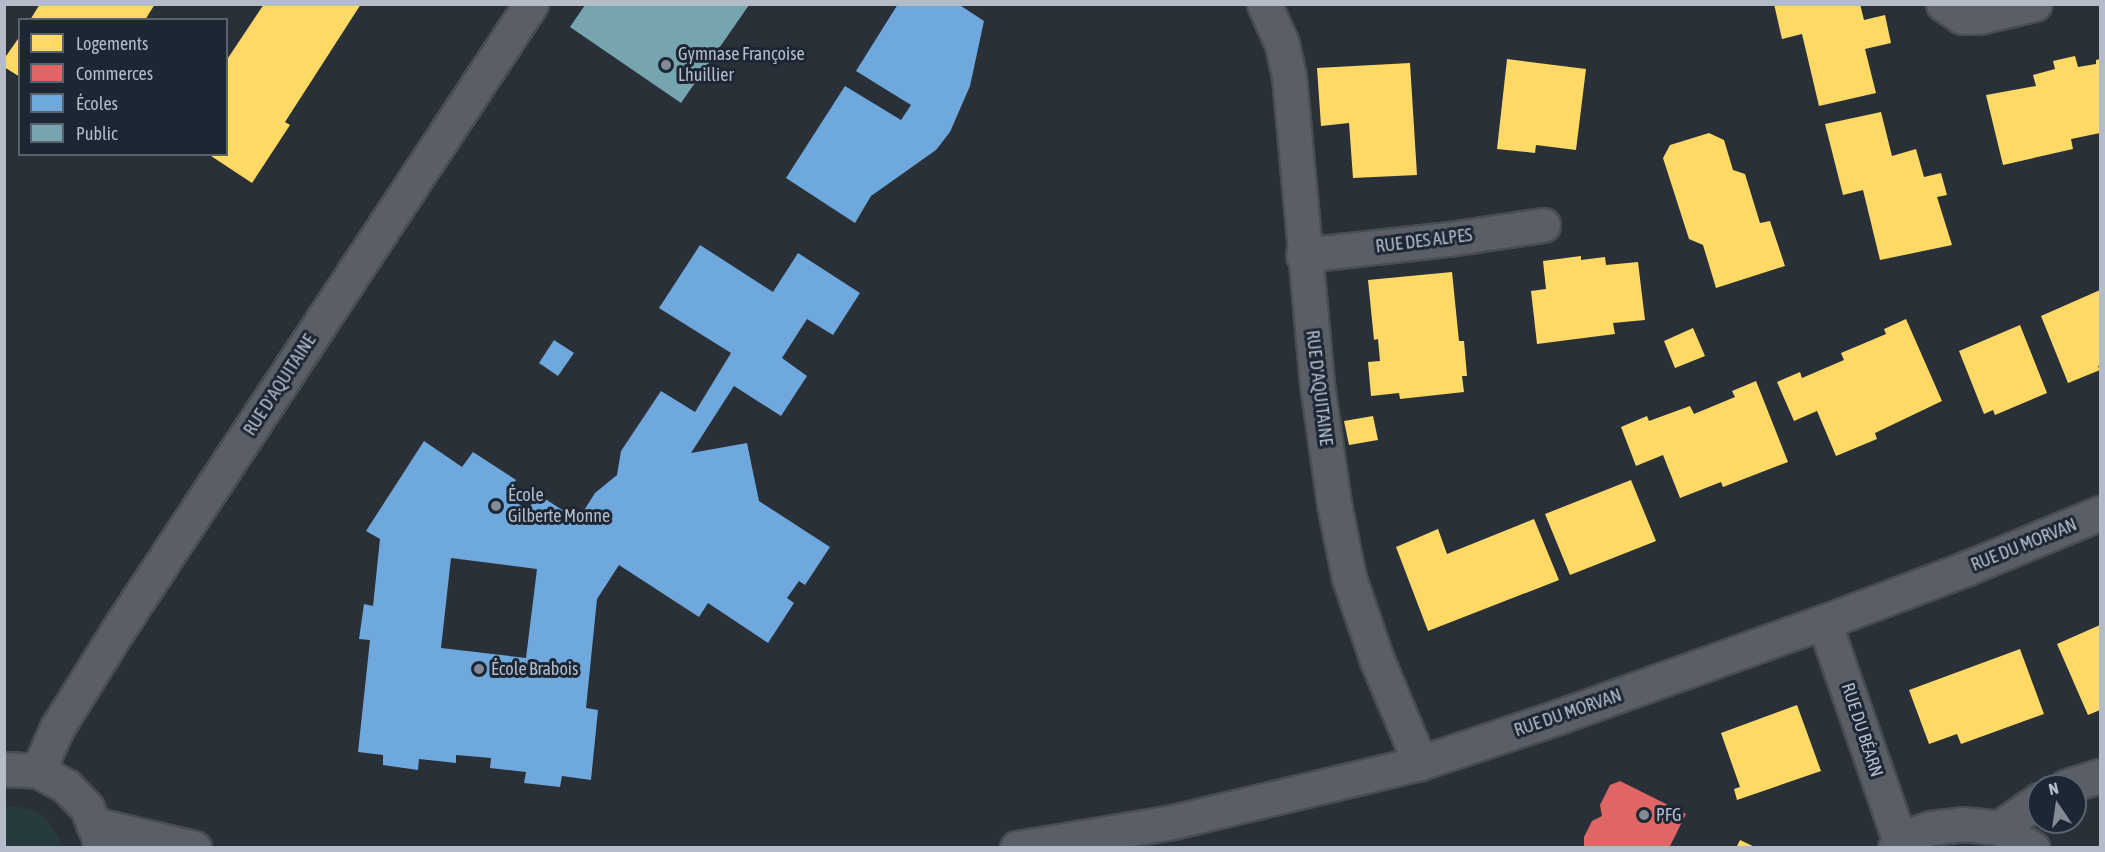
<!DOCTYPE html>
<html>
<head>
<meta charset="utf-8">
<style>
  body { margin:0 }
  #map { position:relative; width:2105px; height:852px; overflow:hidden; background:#2a3038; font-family:"Asap Condensed",sans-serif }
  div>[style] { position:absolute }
  .green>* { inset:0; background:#273a3e }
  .homes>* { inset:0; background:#ffd966 }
  .shops>* { inset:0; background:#e06666 }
  .schools>* { inset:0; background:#6fa8dc }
  .public>* { inset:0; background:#76a5af }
  .roads { filter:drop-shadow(2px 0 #484c53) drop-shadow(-2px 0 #484c53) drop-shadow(0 2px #484c53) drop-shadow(0 -2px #484c53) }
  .minor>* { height:33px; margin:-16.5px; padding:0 16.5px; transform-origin:16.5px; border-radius:16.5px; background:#5a5e66 }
  .dots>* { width:16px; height:16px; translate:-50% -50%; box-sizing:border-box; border:3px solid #1d2633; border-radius:50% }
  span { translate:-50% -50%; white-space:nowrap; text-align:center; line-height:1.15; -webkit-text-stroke:6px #1d2633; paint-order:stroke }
  .poi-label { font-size:18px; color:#b4bcc9 }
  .left { translate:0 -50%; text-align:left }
  .street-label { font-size:18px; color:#b4bcc9 }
  .frame { position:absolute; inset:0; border:6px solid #b4bcc9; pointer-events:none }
  .legend { position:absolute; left:18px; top:18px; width:210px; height:138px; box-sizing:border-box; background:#1d2633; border:2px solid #59626f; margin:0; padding:8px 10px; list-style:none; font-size:18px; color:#b4bcc9 }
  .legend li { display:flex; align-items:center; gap:12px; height:30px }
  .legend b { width:30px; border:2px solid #59626f }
  .north { position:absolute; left:2027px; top:774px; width:60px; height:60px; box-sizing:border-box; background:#1d2633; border:2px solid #59626f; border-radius:50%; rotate:347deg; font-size:16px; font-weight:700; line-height:24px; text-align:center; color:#b4bcc9 }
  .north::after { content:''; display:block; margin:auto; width:21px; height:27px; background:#848b96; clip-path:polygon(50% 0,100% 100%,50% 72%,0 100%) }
</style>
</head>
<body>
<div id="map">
  <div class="green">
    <div style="clip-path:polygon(5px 807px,21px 807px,36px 812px,49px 822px,58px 837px,61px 847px,5px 847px)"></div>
  </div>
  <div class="homes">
    <div style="clip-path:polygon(40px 4px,155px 4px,145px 20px,30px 20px)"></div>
    <div style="clip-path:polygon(264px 4px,361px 4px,285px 122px,290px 125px,252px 183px,208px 154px,226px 154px,226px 61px)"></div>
    <div style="clip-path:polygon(1774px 4px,1860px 4px,1864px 20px,1885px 15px,1891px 43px,1865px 49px,1876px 93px,1819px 106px,1802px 34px,1782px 39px)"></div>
    <div style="clip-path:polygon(20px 36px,20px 77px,4px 67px,4px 59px)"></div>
    <div style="clip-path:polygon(2075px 56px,2078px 67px,2096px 64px,2096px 60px,2100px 59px,2100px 133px,2071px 139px,2073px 149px,2003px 165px,1986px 95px,2036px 86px,2033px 75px,2055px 69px,2053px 61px)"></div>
    <div style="clip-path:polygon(1507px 59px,1586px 69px,1576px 150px,1536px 145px,1535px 153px,1497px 149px)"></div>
    <div style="clip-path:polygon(1410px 63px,1417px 175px,1353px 178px,1349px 123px,1321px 126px,1317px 68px)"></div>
    <div style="clip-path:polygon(1881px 112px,1892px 156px,1916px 149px,1924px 177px,1941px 173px,1947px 195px,1937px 197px,1952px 245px,1880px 260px,1863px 190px,1843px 195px,1825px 124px)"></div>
    <div style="clip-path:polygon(1709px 133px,1724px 140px,1733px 170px,1745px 174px,1760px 223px,1770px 221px,1785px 266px,1716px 288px,1703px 245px,1689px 239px,1663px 158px,1670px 145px)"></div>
    <div style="clip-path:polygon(1581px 256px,1581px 260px,1605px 257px,1606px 265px,1638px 262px,1645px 320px,1613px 323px,1615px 334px,1537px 344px,1531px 291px,1546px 289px,1543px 261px)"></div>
    <div style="clip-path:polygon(1452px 272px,1459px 341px,1464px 341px,1467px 376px,1462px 376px,1464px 392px,1400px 399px,1399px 393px,1371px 396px,1368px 362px,1380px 361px,1378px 339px,1374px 340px,1368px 280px)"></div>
    <div style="clip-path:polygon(2100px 290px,2100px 365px,2098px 366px,2100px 370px,2068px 383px,2041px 316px)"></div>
    <div style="clip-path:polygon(1906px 319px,1942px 401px,1875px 433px,1877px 439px,1836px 456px,1817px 411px,1794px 421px,1777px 382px,1800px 372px,1802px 378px,1844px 360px,1841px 353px,1886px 334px,1884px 329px)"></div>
    <div style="clip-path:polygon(2020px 325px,2047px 393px,1995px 415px,1993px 410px,1984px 414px,1959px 351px)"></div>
    <div style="clip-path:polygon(1693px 328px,1705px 356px,1675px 368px,1664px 341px)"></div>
    <div style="clip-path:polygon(1756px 381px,1788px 462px,1723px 487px,1721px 482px,1680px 498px,1663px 455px,1636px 466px,1621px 427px,1647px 416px,1649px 421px,1690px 406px,1694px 414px,1735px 397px,1732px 391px)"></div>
    <div style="clip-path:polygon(1373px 416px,1378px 440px,1349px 445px,1344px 421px)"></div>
    <div style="clip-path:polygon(1631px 480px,1656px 541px,1570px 575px,1545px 514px)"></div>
    <div style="clip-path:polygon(1534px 519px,1559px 580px,1428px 631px,1396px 547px,1438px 529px,1447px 554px)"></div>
    <div style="clip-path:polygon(2100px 625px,2100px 710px,2088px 715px,2057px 644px)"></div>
    <div style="clip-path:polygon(2020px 649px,2044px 714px,1961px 744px,1957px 734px,1929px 744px,1909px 690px)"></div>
    <div style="clip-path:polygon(1797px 705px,1821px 771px,1737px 800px,1734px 789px,1740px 787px,1721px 733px)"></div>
    <div style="clip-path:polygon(1740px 840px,1757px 848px,1736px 848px)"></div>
  </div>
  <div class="shops">
    <div style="clip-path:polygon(1620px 781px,1686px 814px,1669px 848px,1584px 848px,1584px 837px,1592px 821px,1602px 816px,1600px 805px,1610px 785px)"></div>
  </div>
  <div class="schools">
    <div style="clip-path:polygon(898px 4px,958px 4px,984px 21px,970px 86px,950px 132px,936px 150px,871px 196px,855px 223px,786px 178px,845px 86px,901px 120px,911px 105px,856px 71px)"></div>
    <div style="clip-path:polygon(evenodd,700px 245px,773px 292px,798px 253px,860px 293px,833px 335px,807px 319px,782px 358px,807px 376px,781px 416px,734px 386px,691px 453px,747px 443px,759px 501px,830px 547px,805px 585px,799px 581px,787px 598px,794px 603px,768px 643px,708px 603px,699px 617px,619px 565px,597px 599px,586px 708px,598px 710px,591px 780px,562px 776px,560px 787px,524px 783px,526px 772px,490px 768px,491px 758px,456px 755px,456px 763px,419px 759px,418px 770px,383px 765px,383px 755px,358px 752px,370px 640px,359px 639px,364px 604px,373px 606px,380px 539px,366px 531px,424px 441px,462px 467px,473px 452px,516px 480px,506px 495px,527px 510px,539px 495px,578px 520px,595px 493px,617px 475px,621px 451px,661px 391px,695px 412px,731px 353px,659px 308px,700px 245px,451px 558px,537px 569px,526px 658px,441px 648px,451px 558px)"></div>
    <div style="clip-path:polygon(554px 340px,574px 353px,558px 376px,539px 363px)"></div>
  </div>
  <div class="public">
    <div style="clip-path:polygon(585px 5px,749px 5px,681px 103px,570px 27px)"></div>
  </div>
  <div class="roads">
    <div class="minor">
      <div style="left:1264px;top:4px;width:44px;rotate:65.8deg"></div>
      <div style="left:1282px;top:44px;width:33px;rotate:78deg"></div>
      <div style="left:1289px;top:76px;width:309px;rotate:84.8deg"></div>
      <div style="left:1317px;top:384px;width:121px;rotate:81.9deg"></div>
      <div style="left:1334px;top:504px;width:76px;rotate:78.5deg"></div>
      <div style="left:1349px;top:578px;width:87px;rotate:71.1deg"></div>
      <div style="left:1377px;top:660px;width:112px;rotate:67.3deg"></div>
      <div style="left:1943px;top:4px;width:23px;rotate:34deg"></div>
      <div style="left:1962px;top:17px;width:17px"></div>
      <div style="left:1979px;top:17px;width:57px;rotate:-13.3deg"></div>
      <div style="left:1303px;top:255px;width:147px;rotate:-6.3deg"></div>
      <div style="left:1449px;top:239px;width:95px;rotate:-8.5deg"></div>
      <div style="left:1824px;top:622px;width:230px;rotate:70.9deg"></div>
      <div style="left:1899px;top:839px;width:10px;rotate:114deg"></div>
      <div style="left:4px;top:769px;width:34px;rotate:3deg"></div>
      <div style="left:38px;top:771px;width:32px;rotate:28deg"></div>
      <div style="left:66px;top:786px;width:30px;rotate:46deg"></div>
      <div style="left:87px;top:808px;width:31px;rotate:68deg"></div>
      <div style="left:99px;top:837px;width:11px;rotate:90deg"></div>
      <div style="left:38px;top:771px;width:47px;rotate:-66.2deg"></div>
      <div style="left:57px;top:728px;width:115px;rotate:-58.1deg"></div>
      <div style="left:118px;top:630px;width:750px;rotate:-56.59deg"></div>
      <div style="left:2067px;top:786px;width:34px;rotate:-17deg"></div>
      <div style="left:93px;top:824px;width:104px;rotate:13.4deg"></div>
      <div style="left:1999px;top:828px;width:49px;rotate:-35deg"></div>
      <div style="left:1899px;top:839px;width:34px;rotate:-19deg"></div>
      <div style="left:1931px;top:828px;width:32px;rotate:-7deg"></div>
      <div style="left:1963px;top:824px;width:36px;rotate:6deg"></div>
      <div style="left:1999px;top:828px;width:39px;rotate:31deg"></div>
      <div style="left:1017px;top:848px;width:158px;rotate:-9.5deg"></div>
      <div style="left:1173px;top:822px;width:254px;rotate:-13.4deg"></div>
      <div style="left:1420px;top:763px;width:145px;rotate:-18.4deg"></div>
      <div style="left:1558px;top:717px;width:282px;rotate:-19.7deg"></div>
      <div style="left:1824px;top:622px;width:151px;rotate:-20.6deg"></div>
      <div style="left:1965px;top:569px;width:146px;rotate:-22.5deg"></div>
    </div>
  </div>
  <div class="dots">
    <div style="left:666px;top:65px;background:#848b96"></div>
    <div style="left:496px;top:506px;background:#848b96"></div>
    <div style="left:479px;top:669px;background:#848b96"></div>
    <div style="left:1644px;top:815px;background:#848b96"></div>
  </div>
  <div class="poi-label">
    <span class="left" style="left:678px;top:65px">Gymnase Françoise<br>Lhuillier</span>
    <span class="left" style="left:508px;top:506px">École<br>Gilberte Monne</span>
    <span class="left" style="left:491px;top:669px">École Brabois</span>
    <span class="left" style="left:1656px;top:815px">PFG</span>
  </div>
  <div class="street-label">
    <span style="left:1424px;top:241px;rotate:-7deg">RUE DES ALPES</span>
    <span style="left:280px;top:385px;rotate:-57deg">RUE D'AQUITAINE</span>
    <span style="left:1319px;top:388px;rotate:83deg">RUE D'AQUITAINE</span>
    <span style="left:2024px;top:545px;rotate:-22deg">RUE DU MORVAN</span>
    <span style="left:1568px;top:713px;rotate:-19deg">RUE DU MORVAN</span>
    <span style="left:1862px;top:730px;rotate:72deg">RUE DU BÉARN</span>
  </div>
  <div class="frame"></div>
  <ul class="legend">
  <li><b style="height:16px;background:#ffd966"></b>Logements</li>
  <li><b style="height:16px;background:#e06666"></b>Commerces</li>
  <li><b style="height:16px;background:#6fa8dc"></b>Écoles</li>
  <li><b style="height:16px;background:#76a5af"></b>Public</li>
  </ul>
  <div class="north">N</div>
</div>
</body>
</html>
